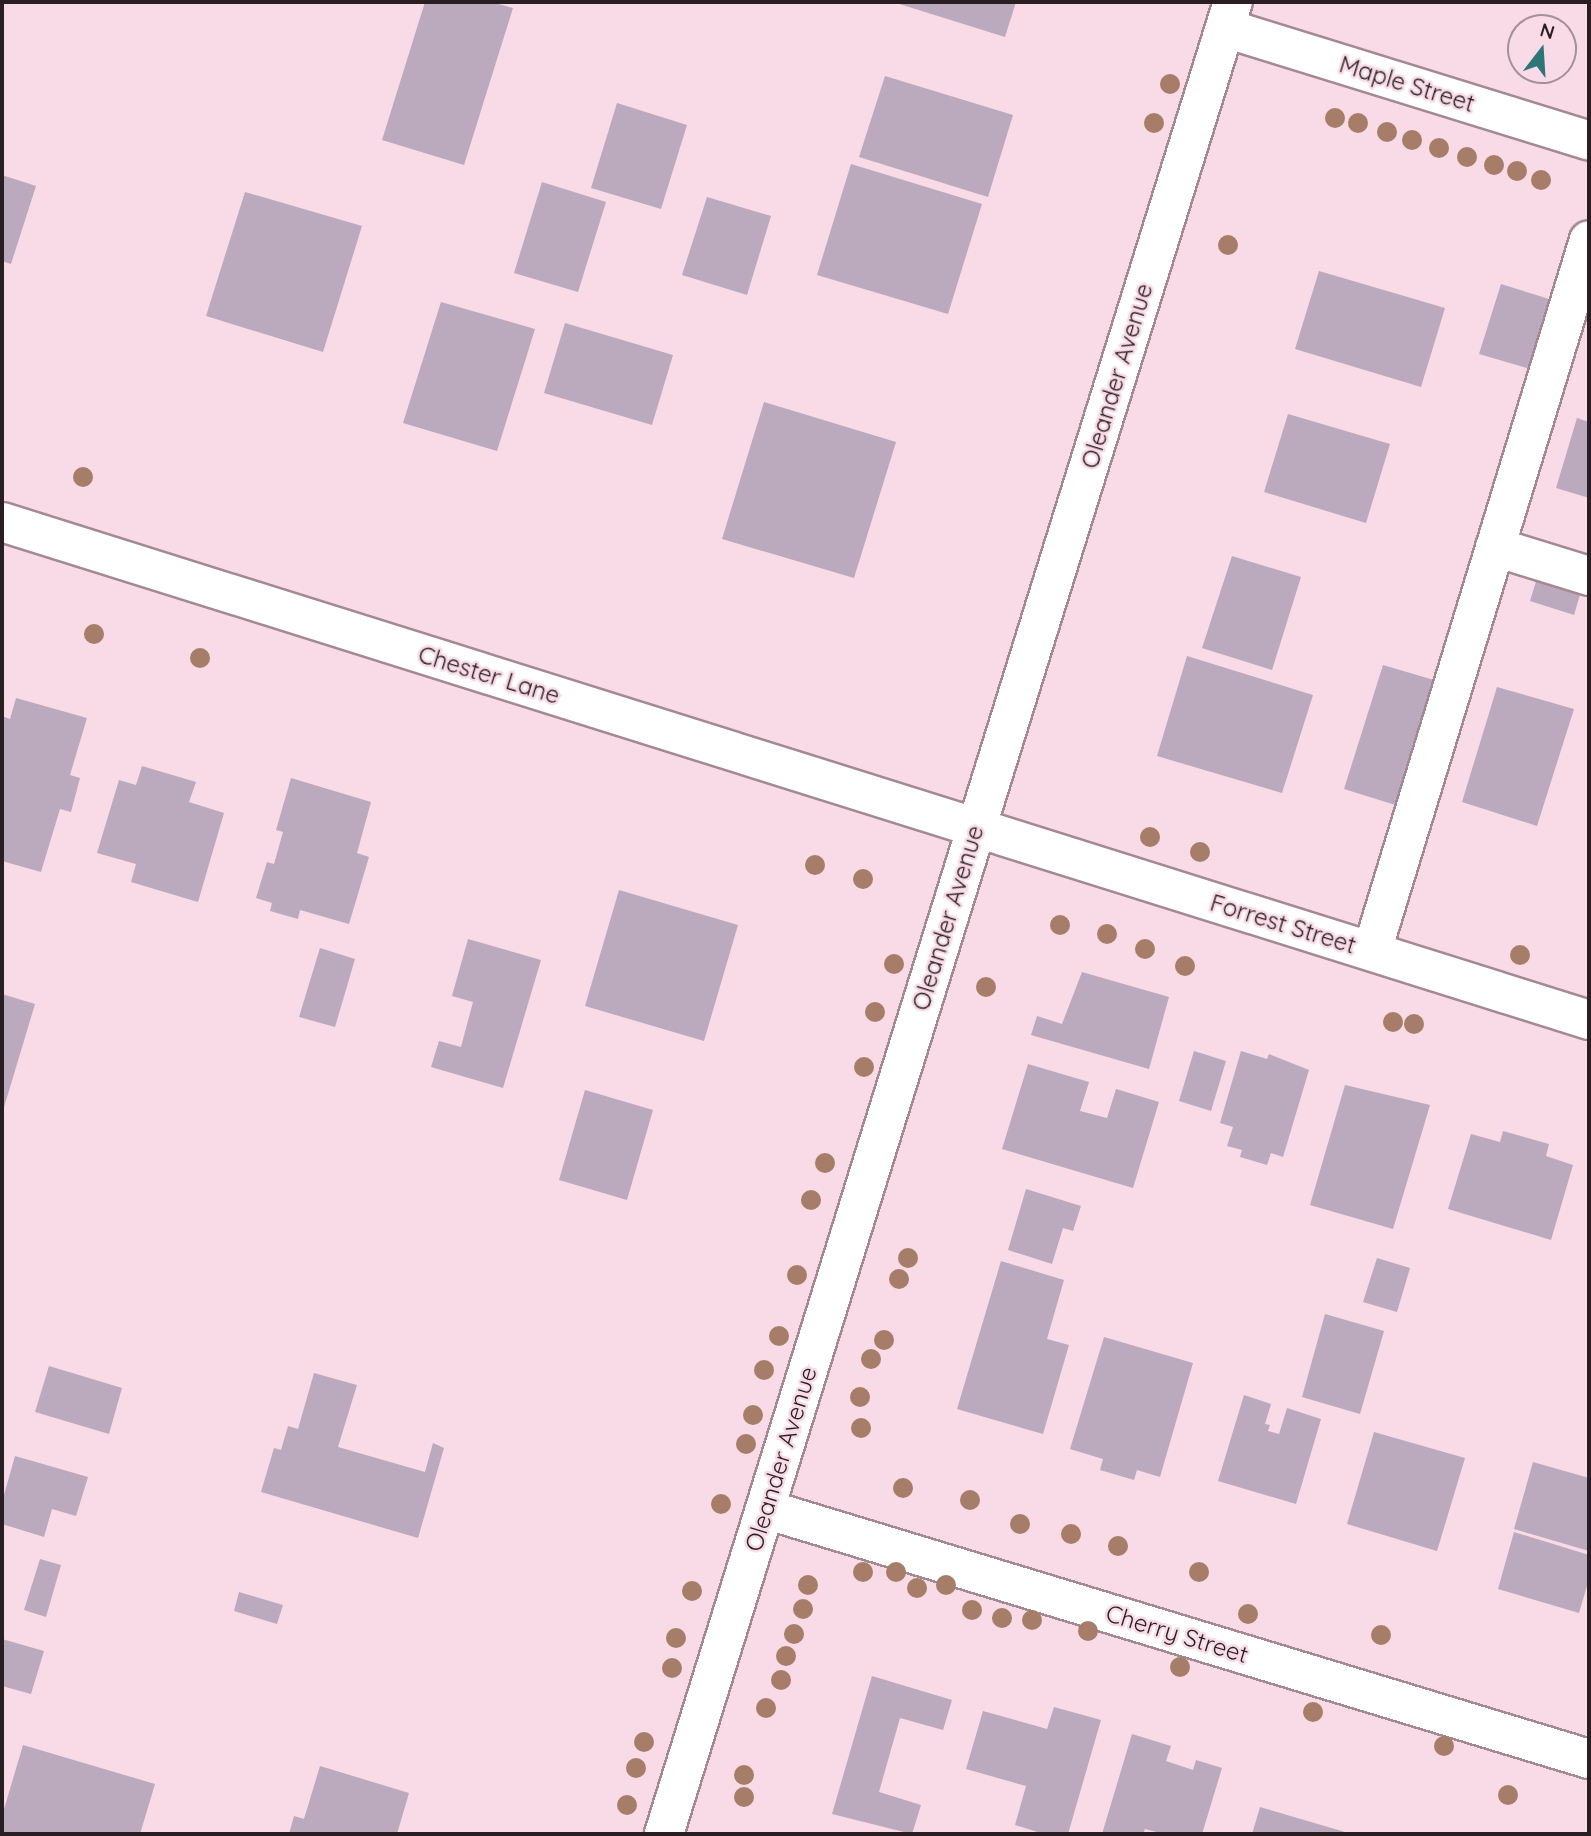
<!DOCTYPE html>
<html>
<head>
<meta charset="utf-8">
<style>
  body { margin:0 }
  #map { position:relative; width:1591px; height:1836px; overflow:hidden; background:#f8dbe6; font-family:Quicksand,sans-serif }
  div>[style] { position:absolute }
  .building>* { inset:0; background:#bba9bd }
  .roads { filter:drop-shadow(2px 0 #a48993) drop-shadow(-2px 0 #a48993) drop-shadow(0 2px #a48993) drop-shadow(0 -2px #a48993) }
  .minor>* { height:38px; margin:-19px; padding:0 19px; transform-origin:19px; border-radius:19px; background:#fff }
  .trees>* { width:20px; height:20px; margin:-10px; border-radius:50%; background:#a67d68 }
  span { translate:-50% -50%; white-space:nowrap; text-align:center; line-height:1.15; -webkit-text-stroke:5px #f8dbe6; paint-order:stroke }
  .street-label { font-size:24px; color:#291f23 }
  .frame { position:absolute; inset:0; border:4px solid #291f23; pointer-events:none }
  .north { position:absolute; left:1507px; top:14px; width:70px; height:70px; box-sizing:border-box; background:#f8dbe6; border:2px solid #a59098; border-radius:50%; rotate:17deg; font-size:19px; font-weight:700; line-height:28px; text-align:center; color:#291f23 }
  .north::after { content:''; display:block; margin:auto; width:24px; height:32px; background:#2c7678; clip-path:polygon(50% 0,100% 100%,50% 72%,0 100%) }
</style>
</head>
<body>
<div id="map">
  <div class="building">
    <div style="clip-path:polygon(425px 2px,491px 2px,513px 8px,464px 165px,382px 140px)"></div>
    <div style="clip-path:polygon(893px 2px,1016px 2px,1005px 37px)"></div>
    <div style="clip-path:polygon(885px 76px,1013px 115px,988px 197px,859px 157px)"></div>
    <div style="clip-path:polygon(617px 103px,687px 125px,661px 209px,591px 188px)"></div>
    <div style="clip-path:polygon(851px 164px,982px 204px,948px 314px,817px 275px)"></div>
    <div style="clip-path:polygon(2px 175px,36px 186px,11px 264px,2px 261px)"></div>
    <div style="clip-path:polygon(542px 182px,606px 202px,578px 292px,514px 273px)"></div>
    <div style="clip-path:polygon(245px 192px,362px 226px,323px 352px,206px 316px)"></div>
    <div style="clip-path:polygon(707px 197px,771px 216px,747px 295px,682px 275px)"></div>
    <div style="clip-path:polygon(1319px 271px,1445px 308px,1421px 387px,1295px 349px)"></div>
    <div style="clip-path:polygon(1501px 284px,1562px 303px,1540px 372px,1479px 354px)"></div>
    <div style="clip-path:polygon(441px 302px,535px 329px,497px 451px,403px 423px)"></div>
    <div style="clip-path:polygon(565px 323px,673px 355px,652px 425px,544px 393px)"></div>
    <div style="clip-path:polygon(764px 402px,896px 442px,854px 578px,722px 539px)"></div>
    <div style="clip-path:polygon(1288px 414px,1390px 444px,1366px 523px,1264px 492px)"></div>
    <div style="clip-path:polygon(1577px 418px,1589px 422px,1589px 498px,1556px 488px)"></div>
    <div style="clip-path:polygon(1546px 549px,1589px 564px,1574px 615px,1530px 601px)"></div>
    <div style="clip-path:polygon(1232px 556px,1301px 577px,1272px 670px,1202px 648px)"></div>
    <div style="clip-path:polygon(1187px 656px,1313px 695px,1282px 793px,1157px 756px)"></div>
    <div style="clip-path:polygon(1383px 665px,1444px 683px,1405px 808px,1344px 789px)"></div>
    <div style="clip-path:polygon(1497px 687px,1574px 709px,1537px 826px,1462px 802px)"></div>
    <div style="clip-path:polygon(16px 698px,87px 718px,70px 775px,80px 778px,71px 812px,60px 809px,41px 872px,2px 861px,2px 716px,10px 719px)"></div>
    <div style="clip-path:polygon(142px 766px,196px 782px,189px 802px,224px 813px,198px 902px,131px 882px,136px 864px,97px 853px,119px 780px,136px 785px)"></div>
    <div style="clip-path:polygon(291px 778px,371px 802px,357px 853px,369px 857px,349px 924px,300px 910px,298px 919px,270px 911px,272px 903px,256px 898px,267px 862px,274px 864px,283px 832px,276px 830px)"></div>
    <div style="clip-path:polygon(619px 890px,738px 925px,704px 1041px,585px 1006px)"></div>
    <div style="clip-path:polygon(468px 939px,541px 960px,503px 1088px,431px 1067px,439px 1041px,461px 1047px,473px 1002px,452px 996px)"></div>
    <div style="clip-path:polygon(320px 948px,355px 959px,335px 1027px,299px 1017px)"></div>
    <div style="clip-path:polygon(1082px 972px,1169px 997px,1149px 1069px,1031px 1035px,1037px 1016px,1062px 1024px)"></div>
    <div style="clip-path:polygon(2px 994px,35px 1004px,2px 1114px)"></div>
    <div style="clip-path:polygon(1194px 1051px,1226px 1061px,1211px 1111px,1179px 1101px)"></div>
    <div style="clip-path:polygon(1241px 1051px,1267px 1059px,1269px 1054px,1309px 1070px,1283px 1157px,1271px 1153px,1267px 1165px,1240px 1157px,1242px 1150px,1227px 1146px,1233px 1127px,1220px 1123px)"></div>
    <div style="clip-path:polygon(1028px 1064px,1089px 1082px,1080px 1111px,1107px 1118px,1116px 1089px,1159px 1102px,1133px 1188px,1002px 1149px)"></div>
    <div style="clip-path:polygon(1345px 1085px,1430px 1105px,1393px 1229px,1310px 1205px)"></div>
    <div style="clip-path:polygon(585px 1090px,653px 1110px,627px 1200px,559px 1180px)"></div>
    <div style="clip-path:polygon(1503px 1131px,1549px 1144px,1546px 1156px,1573px 1165px,1551px 1240px,1448px 1209px,1471px 1134px,1500px 1142px)"></div>
    <div style="clip-path:polygon(1026px 1189px,1081px 1206px,1073px 1231px,1063px 1228px,1052px 1264px,1008px 1250px)"></div>
    <div style="clip-path:polygon(1377px 1258px,1410px 1268px,1397px 1312px,1363px 1302px)"></div>
    <div style="clip-path:polygon(1001px 1261px,1064px 1280px,1047px 1339px,1069px 1345px,1043px 1434px,957px 1409px)"></div>
    <div style="clip-path:polygon(1325px 1314px,1384px 1331px,1360px 1414px,1302px 1397px)"></div>
    <div style="clip-path:polygon(1104px 1337px,1193px 1363px,1160px 1477px,1137px 1470px,1134px 1480px,1100px 1470px,1103px 1459px,1070px 1449px)"></div>
    <div style="clip-path:polygon(49px 1366px,122px 1388px,109px 1434px,35px 1412px)"></div>
    <div style="clip-path:polygon(314px 1373px,357px 1385px,338px 1447px,425px 1472px,433px 1443px,444px 1448px,418px 1538px,261px 1492px,274px 1448px,281px 1450px,288px 1426px,298px 1429px)"></div>
    <div style="clip-path:polygon(1244px 1395px,1271px 1404px,1265px 1424px,1270px 1425px,1268px 1431px,1279px 1434px,1287px 1408px,1321px 1419px,1296px 1504px,1218px 1481px)"></div>
    <div style="clip-path:polygon(1374px 1432px,1465px 1458px,1437px 1551px,1347px 1524px)"></div>
    <div style="clip-path:polygon(15px 1456px,88px 1477px,76px 1516px,52px 1509px,44px 1537px,2px 1524px,2px 1502px)"></div>
    <div style="clip-path:polygon(1533px 1462px,1589px 1478px,1589px 1551px,1514px 1529px)"></div>
    <div style="clip-path:polygon(1514px 1532px,1589px 1555px,1589px 1579px,1579px 1613px,1498px 1589px)"></div>
    <div style="clip-path:polygon(40px 1559px,61px 1565px,46px 1617px,24px 1610px)"></div>
    <div style="clip-path:polygon(239px 1592px,283px 1605px,277px 1624px,234px 1611px)"></div>
    <div style="clip-path:polygon(2px 1639px,44px 1651px,31px 1694px,2px 1686px)"></div>
    <div style="clip-path:polygon(872px 1676px,952px 1700px,943px 1730px,900px 1718px,879px 1792px,921px 1805px,912px 1834px,832px 1814px)"></div>
    <div style="clip-path:polygon(1054px 1707px,1101px 1720px,1068px 1834px,1044px 1834px,1015px 1825px,1026px 1786px,966px 1769px,983px 1711px,1047px 1729px)"></div>
    <div style="clip-path:polygon(1132px 1734px,1171px 1746px,1166px 1761px,1193px 1770px,1196px 1760px,1222px 1768px,1202px 1834px,1164px 1834px,1145px 1829px,1143px 1834px,1102px 1834px)"></div>
    <div style="clip-path:polygon(23px 1745px,155px 1784px,140px 1834px,2px 1834px,2px 1816px)"></div>
    <div style="clip-path:polygon(320px 1766px,409px 1793px,397px 1834px,289px 1834px,294px 1816px,304px 1819px)"></div>
    <div style="clip-path:polygon(1260px 1807px,1345px 1832px,1345px 1834px,1252px 1834px)"></div>
  </div>
  <div class="roads">
    <div class="minor">
      <div style="left:1225px;top:28px;width:381px;rotate:17.2deg"></div>
      <div style="left:2px;top:522px;width:1663px;rotate:17.42deg"></div>
      <div style="left:1495px;top:547px;width:98px;rotate:17.1deg"></div>
      <div style="left:1372px;top:951px;width:743px;rotate:-73.03deg"></div>
      <div style="left:765px;top:1509px;width:861px;rotate:16.88deg"></div>
      <div style="left:664px;top:1834px;width:1918px;rotate:-72.75deg"></div>
    </div>
  </div>
  <div class="trees">
    <div style="left:1170px;top:84px"></div>
    <div style="left:1335px;top:118px"></div>
    <div style="left:1154px;top:123px"></div>
    <div style="left:1358px;top:123px"></div>
    <div style="left:1387px;top:132px"></div>
    <div style="left:1412px;top:140px"></div>
    <div style="left:1439px;top:148px"></div>
    <div style="left:1467px;top:157px"></div>
    <div style="left:1494px;top:165px"></div>
    <div style="left:1517px;top:171px"></div>
    <div style="left:1541px;top:180px"></div>
    <div style="left:1228px;top:245px"></div>
    <div style="left:83px;top:477px"></div>
    <div style="left:94px;top:634px"></div>
    <div style="left:200px;top:658px"></div>
    <div style="left:1150px;top:837px"></div>
    <div style="left:1200px;top:852px"></div>
    <div style="left:815px;top:865px"></div>
    <div style="left:863px;top:879px"></div>
    <div style="left:1060px;top:925px"></div>
    <div style="left:1107px;top:934px"></div>
    <div style="left:1145px;top:949px"></div>
    <div style="left:1520px;top:955px"></div>
    <div style="left:894px;top:964px"></div>
    <div style="left:1185px;top:966px"></div>
    <div style="left:986px;top:987px"></div>
    <div style="left:875px;top:1012px"></div>
    <div style="left:1393px;top:1022px"></div>
    <div style="left:1414px;top:1024px"></div>
    <div style="left:864px;top:1067px"></div>
    <div style="left:825px;top:1163px"></div>
    <div style="left:811px;top:1200px"></div>
    <div style="left:908px;top:1258px"></div>
    <div style="left:797px;top:1275px"></div>
    <div style="left:899px;top:1279px"></div>
    <div style="left:779px;top:1336px"></div>
    <div style="left:884px;top:1340px"></div>
    <div style="left:871px;top:1359px"></div>
    <div style="left:764px;top:1370px"></div>
    <div style="left:860px;top:1397px"></div>
    <div style="left:753px;top:1415px"></div>
    <div style="left:861px;top:1428px"></div>
    <div style="left:746px;top:1444px"></div>
    <div style="left:903px;top:1488px"></div>
    <div style="left:970px;top:1500px"></div>
    <div style="left:721px;top:1504px"></div>
    <div style="left:1020px;top:1524px"></div>
    <div style="left:1071px;top:1534px"></div>
    <div style="left:1118px;top:1546px"></div>
    <div style="left:863px;top:1572px"></div>
    <div style="left:896px;top:1572px"></div>
    <div style="left:1199px;top:1572px"></div>
    <div style="left:808px;top:1585px"></div>
    <div style="left:946px;top:1585px"></div>
    <div style="left:917px;top:1588px"></div>
    <div style="left:692px;top:1591px"></div>
    <div style="left:803px;top:1609px"></div>
    <div style="left:972px;top:1610px"></div>
    <div style="left:1248px;top:1614px"></div>
    <div style="left:1002px;top:1618px"></div>
    <div style="left:1032px;top:1620px"></div>
    <div style="left:1088px;top:1631px"></div>
    <div style="left:794px;top:1634px"></div>
    <div style="left:1381px;top:1635px"></div>
    <div style="left:676px;top:1638px"></div>
    <div style="left:786px;top:1656px"></div>
    <div style="left:1180px;top:1667px"></div>
    <div style="left:672px;top:1668px"></div>
    <div style="left:781px;top:1680px"></div>
    <div style="left:766px;top:1708px"></div>
    <div style="left:1313px;top:1712px"></div>
    <div style="left:644px;top:1742px"></div>
    <div style="left:1444px;top:1746px"></div>
    <div style="left:636px;top:1768px"></div>
    <div style="left:744px;top:1775px"></div>
    <div style="left:1508px;top:1795px"></div>
    <div style="left:744px;top:1797px"></div>
    <div style="left:627px;top:1805px"></div>
  </div>
  <div class="street-label">
    <span style="left:1407px;top:84px;rotate:17deg">Maple Street</span>
    <span style="left:1117px;top:376px;rotate:-73deg">Oleander Avenue</span>
    <span style="left:489px;top:675px;rotate:17deg">Chester Lane</span>
    <span style="left:948px;top:918px;rotate:-73deg">Oleander Avenue</span>
    <span style="left:1283px;top:924px;rotate:17deg">Forrest Street</span>
    <span style="left:781px;top:1459px;rotate:-73deg">Oleander Avenue</span>
    <span style="left:1177px;top:1634px;rotate:17deg">Cherry Street</span>
  </div>
  <div class="frame"></div>
  <div class="north">N</div>
</div>
</body>
</html>
